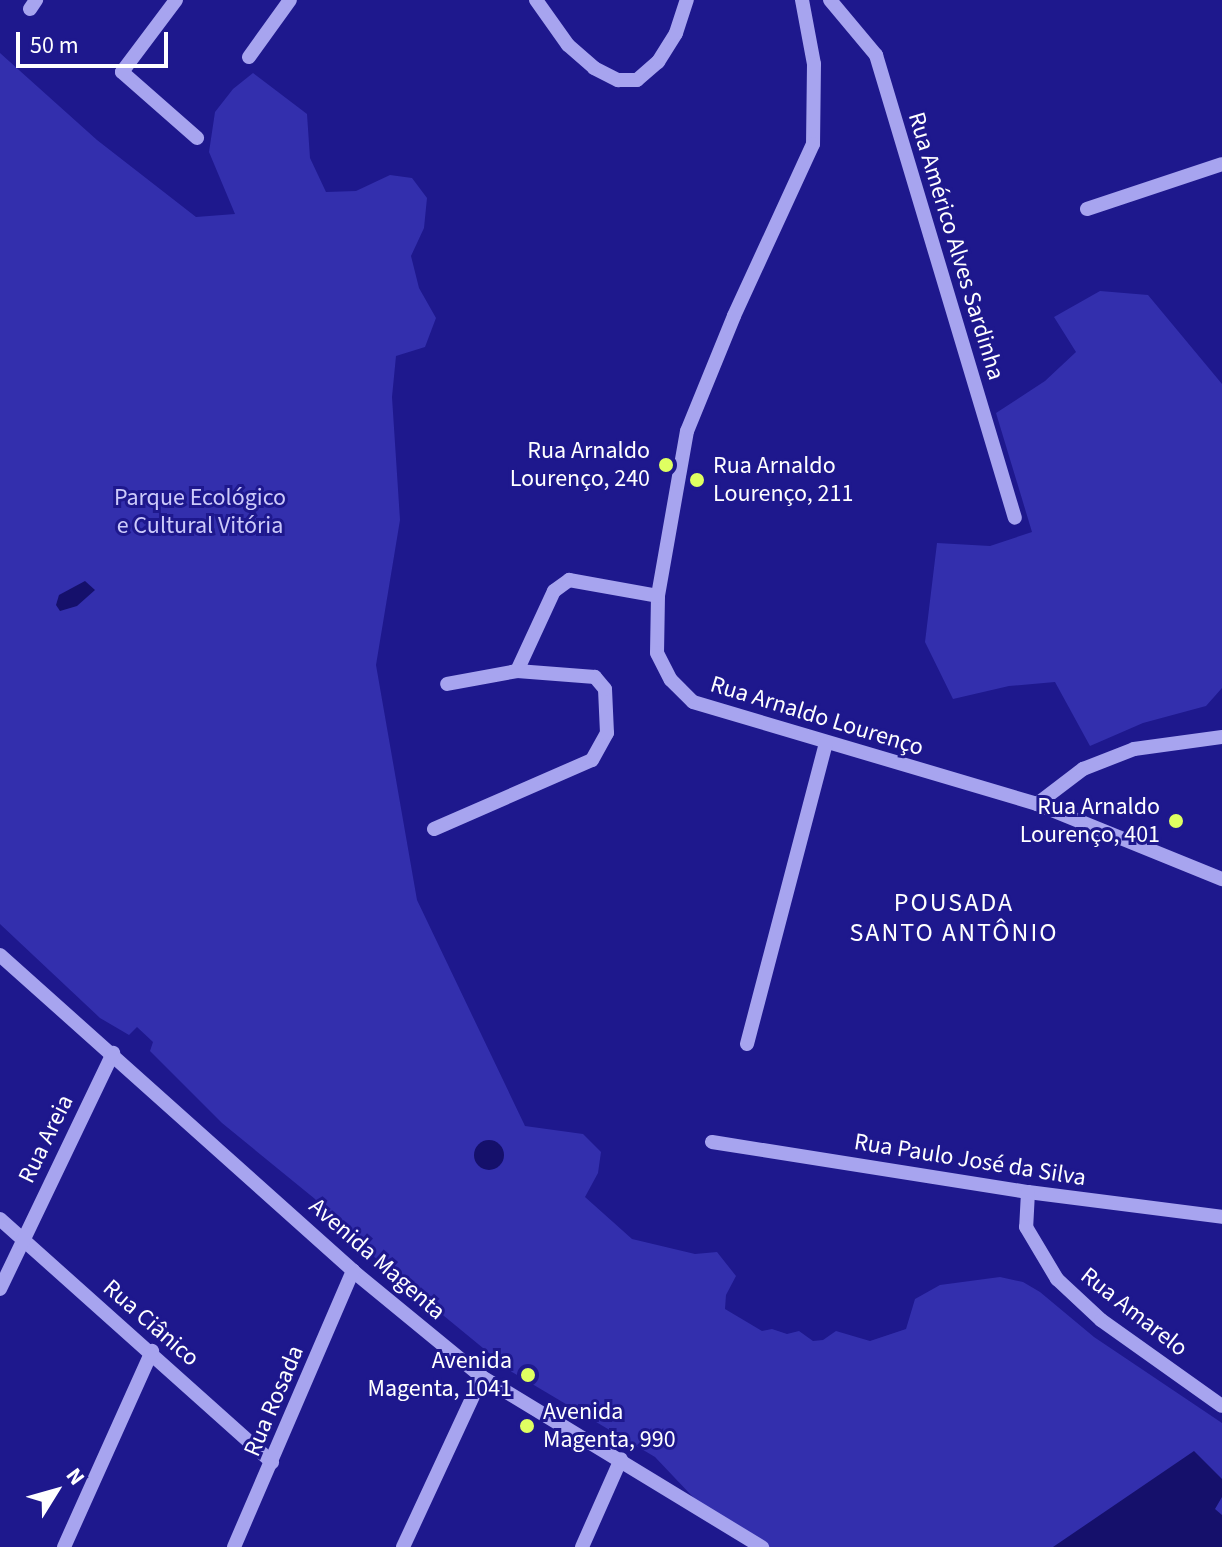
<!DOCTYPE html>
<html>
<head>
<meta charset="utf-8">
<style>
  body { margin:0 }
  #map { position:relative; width:1222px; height:1547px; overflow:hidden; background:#1e188d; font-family:"Source Sans 3",sans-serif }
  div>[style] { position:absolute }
  .green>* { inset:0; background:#332fad }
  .water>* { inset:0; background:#15106b }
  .round { border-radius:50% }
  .minor>* { height:14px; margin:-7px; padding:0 7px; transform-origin:7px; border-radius:7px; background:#a7a4ef }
  .dots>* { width:22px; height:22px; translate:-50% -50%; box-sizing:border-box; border:4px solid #1e188d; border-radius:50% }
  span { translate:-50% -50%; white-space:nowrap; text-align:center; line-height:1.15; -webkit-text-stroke:6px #1e188d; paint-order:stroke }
  .street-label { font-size:24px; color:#fff }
  .poi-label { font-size:24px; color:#fff }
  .right { translate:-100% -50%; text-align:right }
  .left { translate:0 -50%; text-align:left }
  .park-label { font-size:24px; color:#cccafa }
  .neighbourhood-label { font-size:26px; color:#fff; letter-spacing:2px }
  .north { position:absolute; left:16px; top:1451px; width:80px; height:80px; -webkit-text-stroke:6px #1e188d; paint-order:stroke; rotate:53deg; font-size:22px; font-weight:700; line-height:32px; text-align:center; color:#fff }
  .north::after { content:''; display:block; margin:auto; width:28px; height:36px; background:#fff; clip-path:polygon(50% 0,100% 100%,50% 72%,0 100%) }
  .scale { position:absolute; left:16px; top:32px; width:152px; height:36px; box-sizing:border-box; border:4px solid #fff; border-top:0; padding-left:10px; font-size:24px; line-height:28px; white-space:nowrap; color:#fff; -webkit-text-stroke:6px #1e188d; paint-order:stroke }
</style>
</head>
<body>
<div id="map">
  <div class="green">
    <div style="clip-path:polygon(0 53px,97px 140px,196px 217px,235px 214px,209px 152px,215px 112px,233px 89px,253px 73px,307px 114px,310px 158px,326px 192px,356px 191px,390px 175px,412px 178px,427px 198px,424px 228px,411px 256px,419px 288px,436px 318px,425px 347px,396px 356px,392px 397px,400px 520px,376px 665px,417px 900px,525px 1126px,583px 1134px,601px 1152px,598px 1173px,585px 1197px,632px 1239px,695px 1254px,717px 1252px,736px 1276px,726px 1295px,725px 1309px,762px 1331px,772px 1329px,787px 1334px,799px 1331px,813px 1341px,823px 1340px,836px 1331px,870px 1341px,906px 1329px,915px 1299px,940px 1285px,1000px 1277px,1023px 1282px,1040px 1292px,1094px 1337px,1222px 1423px,1222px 1547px,758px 1547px,709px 1514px,655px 1457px,512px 1372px,410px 1288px,333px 1221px,315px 1199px,222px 1123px,150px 1051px,153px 1042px,137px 1027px,129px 1035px,100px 1018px,0 924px)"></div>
    <div style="clip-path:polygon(1100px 291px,1148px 295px,1222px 384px,1222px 688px,1206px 706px,1143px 723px,1090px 746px,1055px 682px,1009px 686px,953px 699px,925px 642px,937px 543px,990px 546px,1032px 532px,996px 413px,1045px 381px,1076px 352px,1054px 317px)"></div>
  </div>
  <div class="water">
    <div style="clip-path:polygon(85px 581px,95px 590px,77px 606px,60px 611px,56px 605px,59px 595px)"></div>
    <div class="round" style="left:474px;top:1140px;width:30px;height:30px"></div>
    <div style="clip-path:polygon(1194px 1451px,1222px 1479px,1222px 1497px,1215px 1509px,1222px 1515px,1222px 1547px,1053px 1547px)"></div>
  </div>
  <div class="minor">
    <div style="left:176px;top:0;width:90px;rotate:126.9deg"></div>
    <div style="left:122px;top:72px;width:100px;rotate:41.3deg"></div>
    <div style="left:536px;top:0;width:55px;rotate:54.6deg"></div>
    <div style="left:568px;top:45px;width:35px;rotate:41deg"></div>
    <div style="left:594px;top:68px;width:27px;rotate:27deg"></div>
    <div style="left:618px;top:80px;width:19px"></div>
    <div style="left:637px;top:80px;width:28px;rotate:-41deg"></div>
    <div style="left:658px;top:62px;width:34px;rotate:-58deg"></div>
    <div style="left:676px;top:33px;width:35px;rotate:-72deg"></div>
    <div style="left:802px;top:0;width:65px;rotate:79.4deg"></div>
    <div style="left:814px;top:64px;width:80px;rotate:90.7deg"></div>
    <div style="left:813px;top:144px;width:189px;rotate:114.7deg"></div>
    <div style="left:734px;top:316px;width:124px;rotate:112.2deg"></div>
    <div style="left:687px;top:431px;width:168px;rotate:100deg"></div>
    <div style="left:658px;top:596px;width:57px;rotate:91deg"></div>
    <div style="left:657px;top:653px;width:30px;rotate:63deg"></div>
    <div style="left:671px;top:680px;width:31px;rotate:45deg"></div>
    <div style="left:693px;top:702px;width:359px;rotate:16.5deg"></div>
    <div style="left:1037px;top:804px;width:200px;rotate:22.1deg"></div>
    <div style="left:830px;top:0;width:72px;rotate:50.1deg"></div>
    <div style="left:876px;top:55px;width:483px;rotate:73.3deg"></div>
    <div style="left:30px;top:9px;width:11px;rotate:-56deg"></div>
    <div style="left:249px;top:57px;width:70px;rotate:-54.3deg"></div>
    <div style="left:1087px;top:209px;width:142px;rotate:-18.4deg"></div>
    <div style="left:517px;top:671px;width:88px;rotate:-65.2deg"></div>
    <div style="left:554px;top:591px;width:19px;rotate:-36deg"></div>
    <div style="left:569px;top:580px;width:90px;rotate:10.2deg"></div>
    <div style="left:1037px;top:804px;width:58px;rotate:-37.3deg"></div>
    <div style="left:1083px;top:769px;width:55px;rotate:-21.4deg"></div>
    <div style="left:1134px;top:749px;width:89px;rotate:-7.8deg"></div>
    <div style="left:434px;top:829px;width:172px;rotate:-23.6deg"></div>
    <div style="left:592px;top:760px;width:31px;rotate:-61deg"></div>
    <div style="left:607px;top:733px;width:44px;rotate:-92.6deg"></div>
    <div style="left:605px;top:689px;width:16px;rotate:-130deg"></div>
    <div style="left:595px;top:677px;width:78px;rotate:-175.6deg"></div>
    <div style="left:517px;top:671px;width:71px;rotate:169.5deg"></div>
    <div style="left:0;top:955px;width:474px;rotate:41.8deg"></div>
    <div style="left:353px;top:1271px;width:167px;rotate:39.4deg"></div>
    <div style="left:482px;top:1377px;width:328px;rotate:31.3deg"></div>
    <div style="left:747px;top:1044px;width:311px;rotate:-75.3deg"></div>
    <div style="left:712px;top:1142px;width:320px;rotate:9deg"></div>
    <div style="left:1028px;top:1192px;width:196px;rotate:7.3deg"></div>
    <div style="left:1028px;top:1192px;width:35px;rotate:93deg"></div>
    <div style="left:1026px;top:1227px;width:61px;rotate:59.2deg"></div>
    <div style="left:1057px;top:1279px;width:60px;rotate:43deg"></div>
    <div style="left:1101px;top:1320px;width:148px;rotate:35.4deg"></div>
    <div style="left:0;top:1219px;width:365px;rotate:41.8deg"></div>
    <div style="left:0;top:1289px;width:262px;rotate:-64.4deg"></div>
    <div style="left:64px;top:1547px;width:215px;rotate:-65.8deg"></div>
    <div style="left:234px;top:1547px;width:301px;rotate:-66.7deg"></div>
    <div style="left:403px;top:1547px;width:187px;rotate:-65.1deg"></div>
    <div style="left:582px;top:1547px;width:96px;rotate:-66.1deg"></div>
  </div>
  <div class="dots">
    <div style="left:666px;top:465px;background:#dfff61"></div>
    <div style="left:697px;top:480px;background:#dfff61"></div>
    <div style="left:1176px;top:821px;background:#dfff61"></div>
    <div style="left:528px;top:1375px;background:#dfff61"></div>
    <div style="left:527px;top:1426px;background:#dfff61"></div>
  </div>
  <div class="street-label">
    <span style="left:956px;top:246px;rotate:73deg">Rua Américo Alves Sardinha</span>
    <span style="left:817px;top:716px;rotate:17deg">Rua Arnaldo Lourenço</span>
    <span style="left:46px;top:1139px;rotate:-64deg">Rua Areia</span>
    <span style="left:970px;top:1160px;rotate:9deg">Rua Paulo José da Silva</span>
    <span style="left:377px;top:1259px;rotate:41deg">Avenida Magenta</span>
    <span style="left:1134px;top:1312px;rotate:38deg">Rua Amarelo</span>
    <span style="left:151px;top:1323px;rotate:41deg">Rua Ciânico</span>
    <span style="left:274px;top:1401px;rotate:-67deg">Rua Rosada</span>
  </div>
  <div class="poi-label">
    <span class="right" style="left:650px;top:465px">Rua Arnaldo<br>Lourenço, 240</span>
    <span class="left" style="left:713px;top:480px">Rua Arnaldo<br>Lourenço, 211</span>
    <span class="right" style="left:1160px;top:821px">Rua Arnaldo<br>Lourenço, 401</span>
    <span class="right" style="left:512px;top:1375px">Avenida<br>Magenta, 1041</span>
    <span class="left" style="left:543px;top:1426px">Avenida<br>Magenta, 990</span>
  </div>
  <div class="park-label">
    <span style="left:200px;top:512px">Parque Ecológico<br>e Cultural Vitória</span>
  </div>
  <div class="neighbourhood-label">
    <span style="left:954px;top:918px">POUSADA<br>SANTO ANTÔNIO</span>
  </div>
  <div class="north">N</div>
  <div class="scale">50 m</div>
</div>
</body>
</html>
